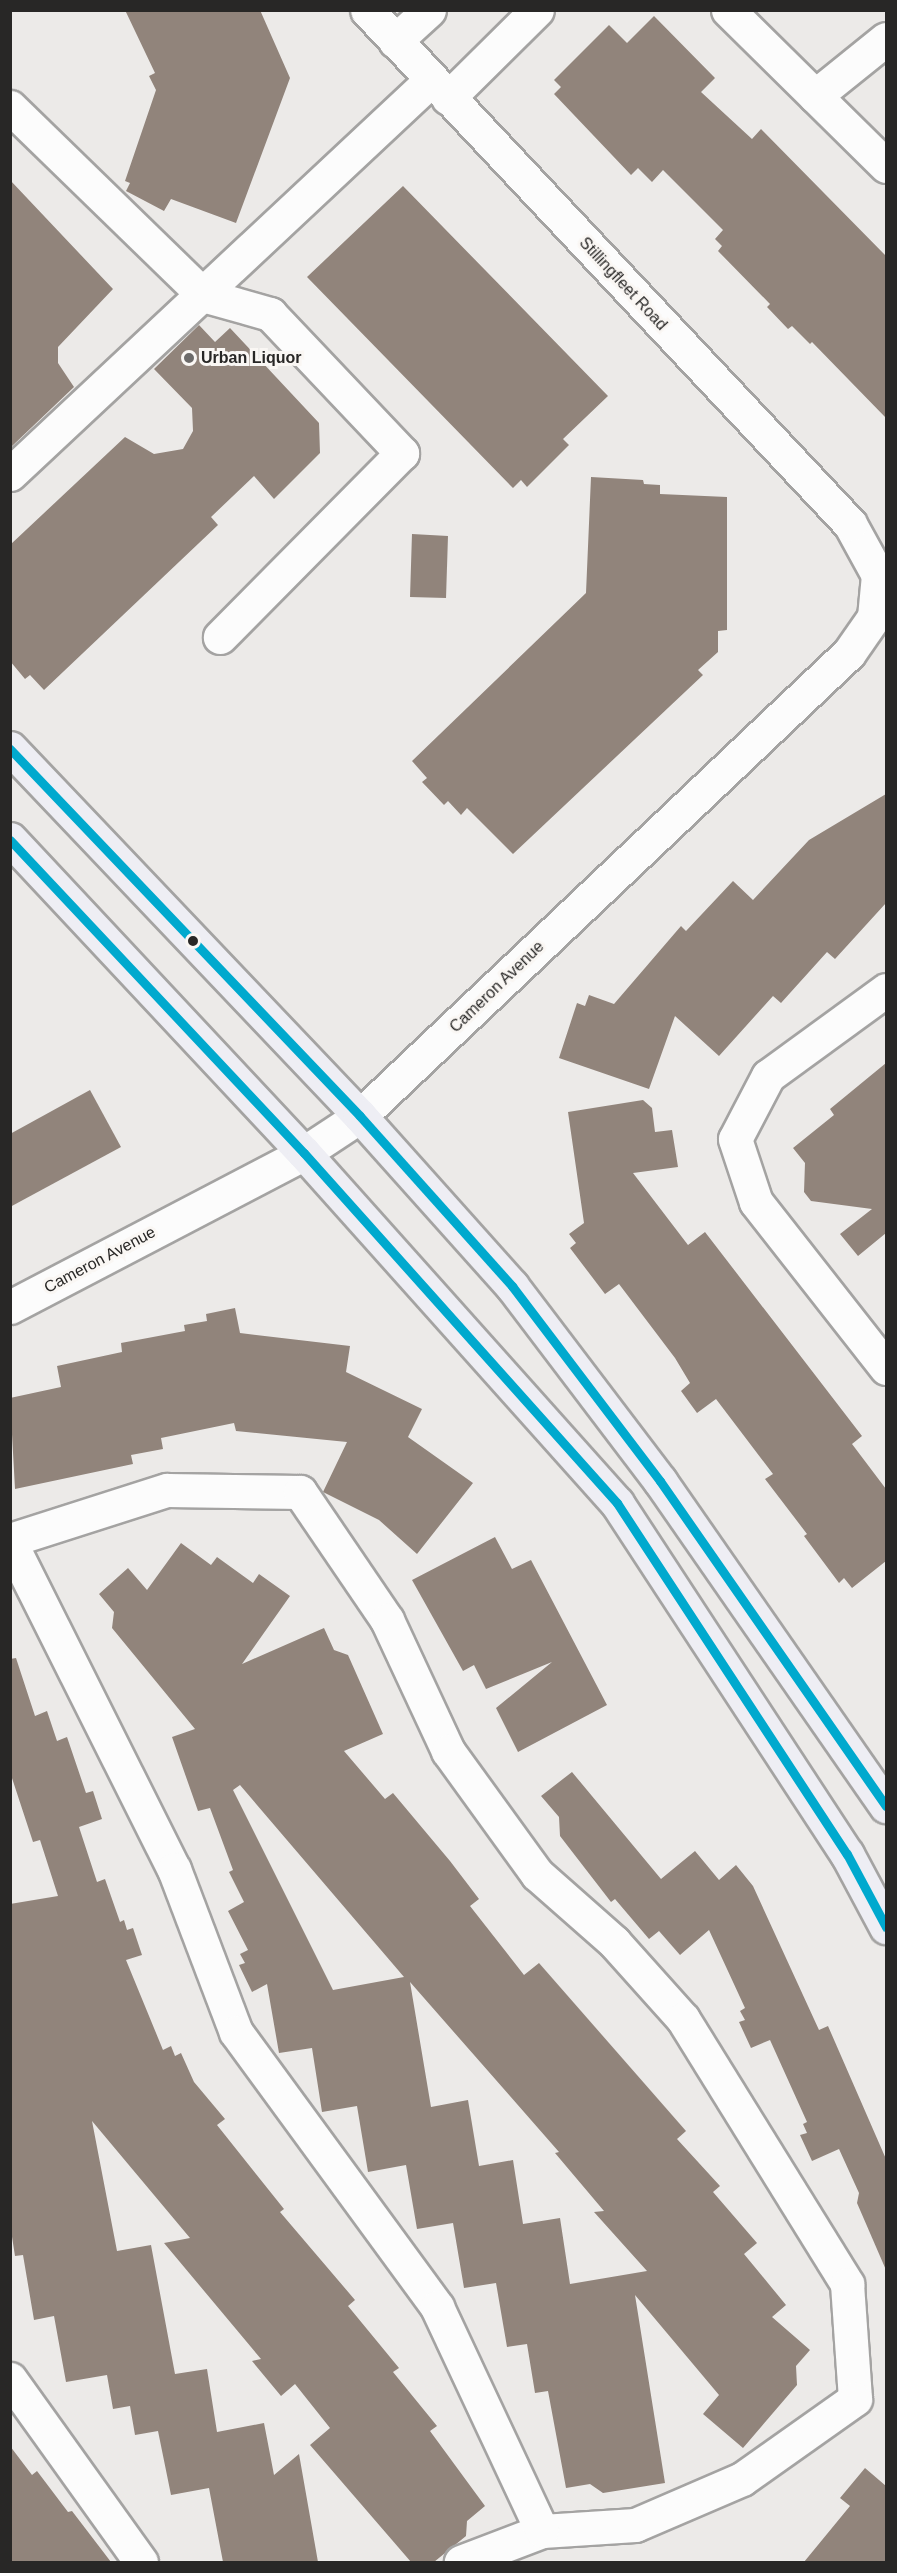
<!DOCTYPE html>
<html>
<head>
<meta charset="utf-8">
<style>
  body { margin:0 }
  #map { position:relative; width:897px; height:2573px; overflow:hidden; background:#eceae8; font-family:Arial,sans-serif }
  div>[style] { position:absolute }
  .building>* { inset:0; background:#91847b }
  .roads { filter:drop-shadow(2px 0 #a4a3a2) drop-shadow(-2px 0 #a4a3a2) drop-shadow(0 2px #a4a3a2) drop-shadow(0 -2px #a4a3a2) }
  .minor>* { height:33px; margin:-16.5px; padding:0 16.5px; transform-origin:16.5px; border-radius:16.5px; background:#fcfcfc }
  .major>* { height:33px; margin:-16.5px; padding:0 16.5px; transform-origin:16.5px; border-radius:16.5px; background:#eeeef4 }
  .bus-1>* { height:9px; margin:-4.5px; padding:0 4.5px; transform-origin:4.5px; border-radius:4.5px; background:#00a9ce }
  .dots>* { width:16px; height:16px; translate:-50% -50%; box-sizing:border-box; border:3px solid #faf7f4; border-radius:50% }
  span { translate:-50% -50%; white-space:nowrap; text-align:center; line-height:1.15; -webkit-text-stroke:6px #faf7f4; paint-order:stroke }
  .street-label { font-size:16px; color:#282726 }
  .poi-label { font-size:16px; color:#282726; font-weight:700 }
  .left { translate:0 -50%; text-align:left }
  .frame { position:absolute; inset:0; border:12px solid #282726; pointer-events:none }
</style>
</head>
<body>
<div id="map">
  <div class="building">
    <div style="clip-path:polygon(125px 10px,260px 10px,290px 78px,236px 223px,171px 199px,164px 211px,126px 191px,130px 183px,125px 181px,156px 90px,149px 76px,155px 73px)"></div>
    <div style="clip-path:polygon(654px 16px,715px 78px,701px 92px,752px 139px,761px 129px,886px 256px,886px 418px,812px 342px,810px 344px,792px 326px,788px 329px,767px 307px,770px 304px,718px 251px,722px 246px,715px 239px,723px 230px,663px 170px,652px 182px,638px 168px,631px 175px,554px 94px,561px 87px,554px 80px,609px 25px,627px 43px)"></div>
    <div style="clip-path:polygon(10px 180px,113px 289px,58px 347px,58px 363px,74px 387px,10px 448px)"></div>
    <div style="clip-path:polygon(403px 186px,608px 396px,563px 439px,569px 445px,527px 487px,521px 480px,513px 488px,307px 277px)"></div>
    <div style="clip-path:polygon(199px 325px,215px 342px,230px 328px,319px 423px,320px 453px,274px 499px,254px 476px,211px 517px,218px 525px,44px 690px,30px 675px,25px 679px,10px 661px,10px 545px,125px 437px,154px 454px,183px 449px,193px 431px,192px 408px,154px 369px)"></div>
    <div style="clip-path:polygon(591px 477px,643px 480px,644px 484px,660px 485px,660px 494px,727px 497px,727px 630px,718px 631px,718px 652px,698px 670px,703px 675px,513px 854px,467px 808px,461px 815px,448px 801px,444px 805px,422px 782px,427px 778px,412px 761px,586px 593px)"></div>
    <div style="clip-path:polygon(412px 534px,448px 536px,446px 598px,410px 597px)"></div>
    <div style="clip-path:polygon(886px 794px,886px 903px,835px 959px,827px 952px,781px 1003px,773px 996px,719px 1056px,675px 1016px,649px 1089px,559px 1058px,577px 1003px,585px 1006px,589px 995px,614px 1004px,681px 926px,686px 931px,733px 881px,753px 900px,809px 840px)"></div>
    <div style="clip-path:polygon(886px 1063px,886px 1233px,858px 1256px,840px 1234px,872px 1209px,811px 1201px,804px 1192px,805px 1163px,793px 1148px,834px 1115px,830px 1109px)"></div>
    <div style="clip-path:polygon(90px 1090px,121px 1147px,10px 1207px,10px 1134px)"></div>
    <div style="clip-path:polygon(643px 1100px,652px 1108px,655px 1132px,672px 1130px,678px 1167px,633px 1173px,688px 1245px,705px 1232px,862px 1436px,852px 1444px,886px 1489px,886px 1561px,852px 1588px,844px 1578px,839px 1583px,804px 1536px,807px 1534px,765px 1479px,773px 1474px,716px 1399px,697px 1413px,681px 1391px,690px 1383px,675px 1358px,619px 1284px,605px 1294px,570px 1248px,576px 1243px,569px 1234px,584px 1223px,568px 1112px)"></div>
    <div style="clip-path:polygon(235px 1308px,240px 1333px,350px 1346px,346px 1372px,422px 1409px,408px 1437px,473px 1483px,417px 1554px,379px 1520px,323px 1492px,347px 1442px,236px 1431px,234px 1423px,161px 1438px,163px 1449px,131px 1455px,133px 1464px,15px 1489px,10px 1398px,61px 1387px,57px 1366px,122px 1352px,121px 1343px,185px 1331px,184px 1325px,207px 1321px,206px 1314px)"></div>
    <div style="clip-path:polygon(495px 1537px,512px 1569px,531px 1560px,607px 1705px,518px 1752px,496px 1708px,552px 1662px,486px 1689px,474px 1665px,463px 1671px,412px 1580px)"></div>
    <div style="clip-path:polygon(evenodd,181px 1543px,211px 1565px,217px 1557px,253px 1583px,259px 1574px,290px 1596px,242px 1664px,324px 1628px,334px 1650px,348px 1655px,383px 1734px,344px 1751px,385px 1799px,393px 1793px,450px 1861px,479px 1899px,470px 1906px,524px 1975px,539px 1963px,686px 2131px,677px 2139px,720px 2186px,713px 2192px,757px 2243px,744px 2254px,786px 2305px,772px 2317px,810px 2350px,796px 2366px,797px 2385px,743px 2448px,703px 2414px,719px 2395px,635px 2295px,665px 2483px,603px 2493px,590px 2484px,566px 2488px,548px 2391px,535px 2393px,527px 2344px,507px 2347px,496px 2283px,464px 2288px,453px 2223px,417px 2229px,406px 2165px,368px 2172px,357px 2106px,322px 2112px,312px 2048px,279px 2053px,267px 1984px,252px 1992px,239px 1965px,245px 1963px,240px 1954px,248px 1950px,228px 1911px,244px 1902px,229px 1872px,233px 1870px,210px 1808px,198px 1811px,172px 1737px,195px 1729px,112px 1628px,114px 1612px,99px 1594px,128px 1568px,147px 1590px,181px 1543px,240px 1785px,404px 1977px,333px 1990px,233px 1790px,240px 1785px,181px 1543px,410px 1982px,559px 2152px,555px 2153px,604px 2211px,594px 2212px,647px 2271px,570px 2284px,560px 2218px,523px 2224px,513px 2160px,479px 2166px,468px 2100px,431px 2107px,410px 1982px)"></div>
    <div style="clip-path:polygon(16px 1658px,35px 1716px,47px 1711px,57px 1741px,67px 1737px,86px 1793px,93px 1791px,102px 1819px,79px 1827px,97px 1882px,105px 1879px,120px 1922px,124px 1920px,127px 1930px,133px 1928px,142px 1955px,126px 1960px,163px 2050px,171px 2046px,175px 2056px,181px 2053px,194px 2082px,225px 2119px,217px 2125px,284px 2209px,280px 2212px,355px 2300px,348px 2306px,399px 2368px,393px 2372px,437px 2426px,430px 2431px,485px 2506px,467px 2521px,466px 2536px,434px 2562px,411px 2562px,310px 2445px,330px 2428px,295px 2384px,281px 2396px,252px 2361px,261px 2359px,164px 2243px,190px 2238px,92px 2121px,117px 2251px,151px 2245px,175px 2374px,207px 2369px,217px 2432px,264px 2423px,274px 2475px,299px 2454px,318px 2562px,223px 2562px,209px 2488px,171px 2495px,158px 2431px,135px 2435px,130px 2406px,113px 2409px,107px 2375px,66px 2382px,54px 2316px,34px 2320px,23px 2255px,15px 2256px,10px 2224px,10px 1904px,58px 1896px,40px 1840px,33px 1842px,10px 1772px,10px 1659px)"></div>
    <div style="clip-path:polygon(572px 1772px,661px 1879px,695px 1851px,719px 1880px,736px 1865px,753px 1886px,819px 2030px,828px 2026px,886px 2159px,886px 2270px,857px 2203px,859px 2193px,839px 2149px,812px 2161px,800px 2135px,807px 2133px,803px 2124px,807px 2122px,770px 2040px,751px 2048px,739px 2022px,745px 2020px,740px 2011px,745px 2008px,709px 1930px,680px 1955px,659px 1931px,649px 1939px,615px 1899px,611px 1902px,560px 1836px,559px 1817px,541px 1796px)"></div>
    <div style="clip-path:polygon(10px 2446px,32px 2475px,37px 2471px,68px 2512px,72px 2511px,111px 2562px,10px 2562px)"></div>
    <div style="clip-path:polygon(865px 2468px,886px 2486px,886px 2562px,804px 2562px,850px 2506px,840px 2498px)"></div>
  </div>
  <div class="roads">
    <div class="minor">
      <div style="left:728px;top:10px;width:222px;rotate:44.6deg"></div>
      <div style="left:395px;top:41px;width:46px;rotate:-42.4deg"></div>
      <div style="left:815px;top:96px;width:91px;rotate:-38.8deg"></div>
      <div style="left:448px;top:98px;width:125px;rotate:-44.7deg"></div>
      <div style="left:10px;top:107px;width:269px;rotate:44.2deg"></div>
      <div style="left:203px;top:295px;width:70px;rotate:15.8deg"></div>
      <div style="left:270px;top:314px;width:192px;rotate:46.5deg"></div>
      <div style="left:402px;top:453px;width:259px;rotate:134.7deg"></div>
      <div style="left:10px;top:474px;width:577px;rotate:-43.1deg"></div>
      <div style="left:886px;top:990px;width:146px;rotate:143.9deg"></div>
      <div style="left:768px;top:1076px;width:71px;rotate:117.6deg"></div>
      <div style="left:735px;top:1139px;width:66px;rotate:71.6deg"></div>
      <div style="left:756px;top:1202px;width:211px;rotate:51.9deg"></div>
      <div style="left:10px;top:1307px;width:332px;rotate:-27.6deg"></div>
      <div style="left:304px;top:1153px;width:67px;rotate:-33.5deg"></div>
      <div style="left:360px;top:1116px;width:673px;rotate:-43.44deg"></div>
      <div style="left:849px;top:653px;width:44px;rotate:-55.2deg"></div>
      <div style="left:874px;top:617px;width:42px;rotate:-84.6deg"></div>
      <div style="left:878px;top:575px;width:58px;rotate:-118.8deg"></div>
      <div style="left:850px;top:524px;width:705px;rotate:-133.22deg"></div>
      <div style="left:10px;top:1540px;width:165px;rotate:-17.7deg"></div>
      <div style="left:167px;top:1490px;width:133px;rotate:0.9deg"></div>
      <div style="left:300px;top:1492px;width:155px;rotate:55.8deg"></div>
      <div style="left:387px;top:1620px;width:145px;rotate:65deg"></div>
      <div style="left:448px;top:1751px;width:152px;rotate:54.1deg"></div>
      <div style="left:537px;top:1874px;width:103px;rotate:41.4deg"></div>
      <div style="left:614px;top:1942px;width:103px;rotate:48.1deg"></div>
      <div style="left:683px;top:2019px;width:312px;rotate:58.2deg"></div>
      <div style="left:847px;top:2284px;width:115px;rotate:86deg"></div>
      <div style="left:855px;top:2399px;width:138px;rotate:144.7deg"></div>
      <div style="left:742px;top:2479px;width:116px;rotate:156.7deg"></div>
      <div style="left:635px;top:2525px;width:93px;rotate:176.3deg"></div>
      <div style="left:542px;top:2531px;width:87px;rotate:159.1deg"></div>
      <div style="left:10px;top:1542px;width:366px;rotate:63.4deg"></div>
      <div style="left:174px;top:1869px;width:174px;rotate:69.2deg"></div>
      <div style="left:236px;top:2032px;width:341px;rotate:53.8deg"></div>
      <div style="left:437px;top:2307px;width:247px;rotate:64.9deg"></div>
      <div style="left:10px;top:2379px;width:225px;rotate:54.4deg"></div>
    </div>
    <div class="major">
      <div style="left:10px;top:748px;width:508px;rotate:46.44deg"></div>
      <div style="left:360px;top:1116px;width:228px;rotate:48.2deg"></div>
      <div style="left:512px;top:1286px;width:245px;rotate:52.8deg"></div>
      <div style="left:660px;top:1481px;width:396px;rotate:55.2deg"></div>
      <div style="left:10px;top:839px;width:430px;rotate:46.9deg"></div>
      <div style="left:304px;top:1153px;width:470px;rotate:48.2deg"></div>
      <div style="left:617px;top:1503px;width:420px;rotate:56.8deg"></div>
      <div style="left:847px;top:1854px;width:83px;rotate:61.9deg"></div>
    </div>
  </div>
  <div class="bus-1">
    <div style="left:10px;top:749px;width:507px;rotate:46.36deg"></div>
    <div style="left:360px;top:1116px;width:228px;rotate:48.2deg"></div>
    <div style="left:512px;top:1286px;width:245px;rotate:52.8deg"></div>
    <div style="left:660px;top:1481px;width:396px;rotate:55.2deg"></div>
    <div style="left:10px;top:840px;width:429px;rotate:46.8deg"></div>
    <div style="left:304px;top:1153px;width:470px;rotate:48.2deg"></div>
    <div style="left:617px;top:1503px;width:420px;rotate:56.8deg"></div>
    <div style="left:847px;top:1854px;width:83px;rotate:61.9deg"></div>
  </div>
  <div class="dots">
    <div style="left:189px;top:358px;background:#6d6b6a"></div>
    <div style="left:193px;top:941px;background:#282726"></div>
  </div>
  <div class="street-label">
    <span style="left:623px;top:284px;rotate:47deg">Stillingfleet Road</span>
    <span style="left:497px;top:987px;rotate:-44deg">Cameron Avenue</span>
    <span style="left:100px;top:1260px;rotate:-28deg">Cameron Avenue</span>
  </div>
  <div class="poi-label">
    <span class="left" style="left:201px;top:358px">Urban Liquor</span>
  </div>
  <div class="frame"></div>
</div>
</body>
</html>
